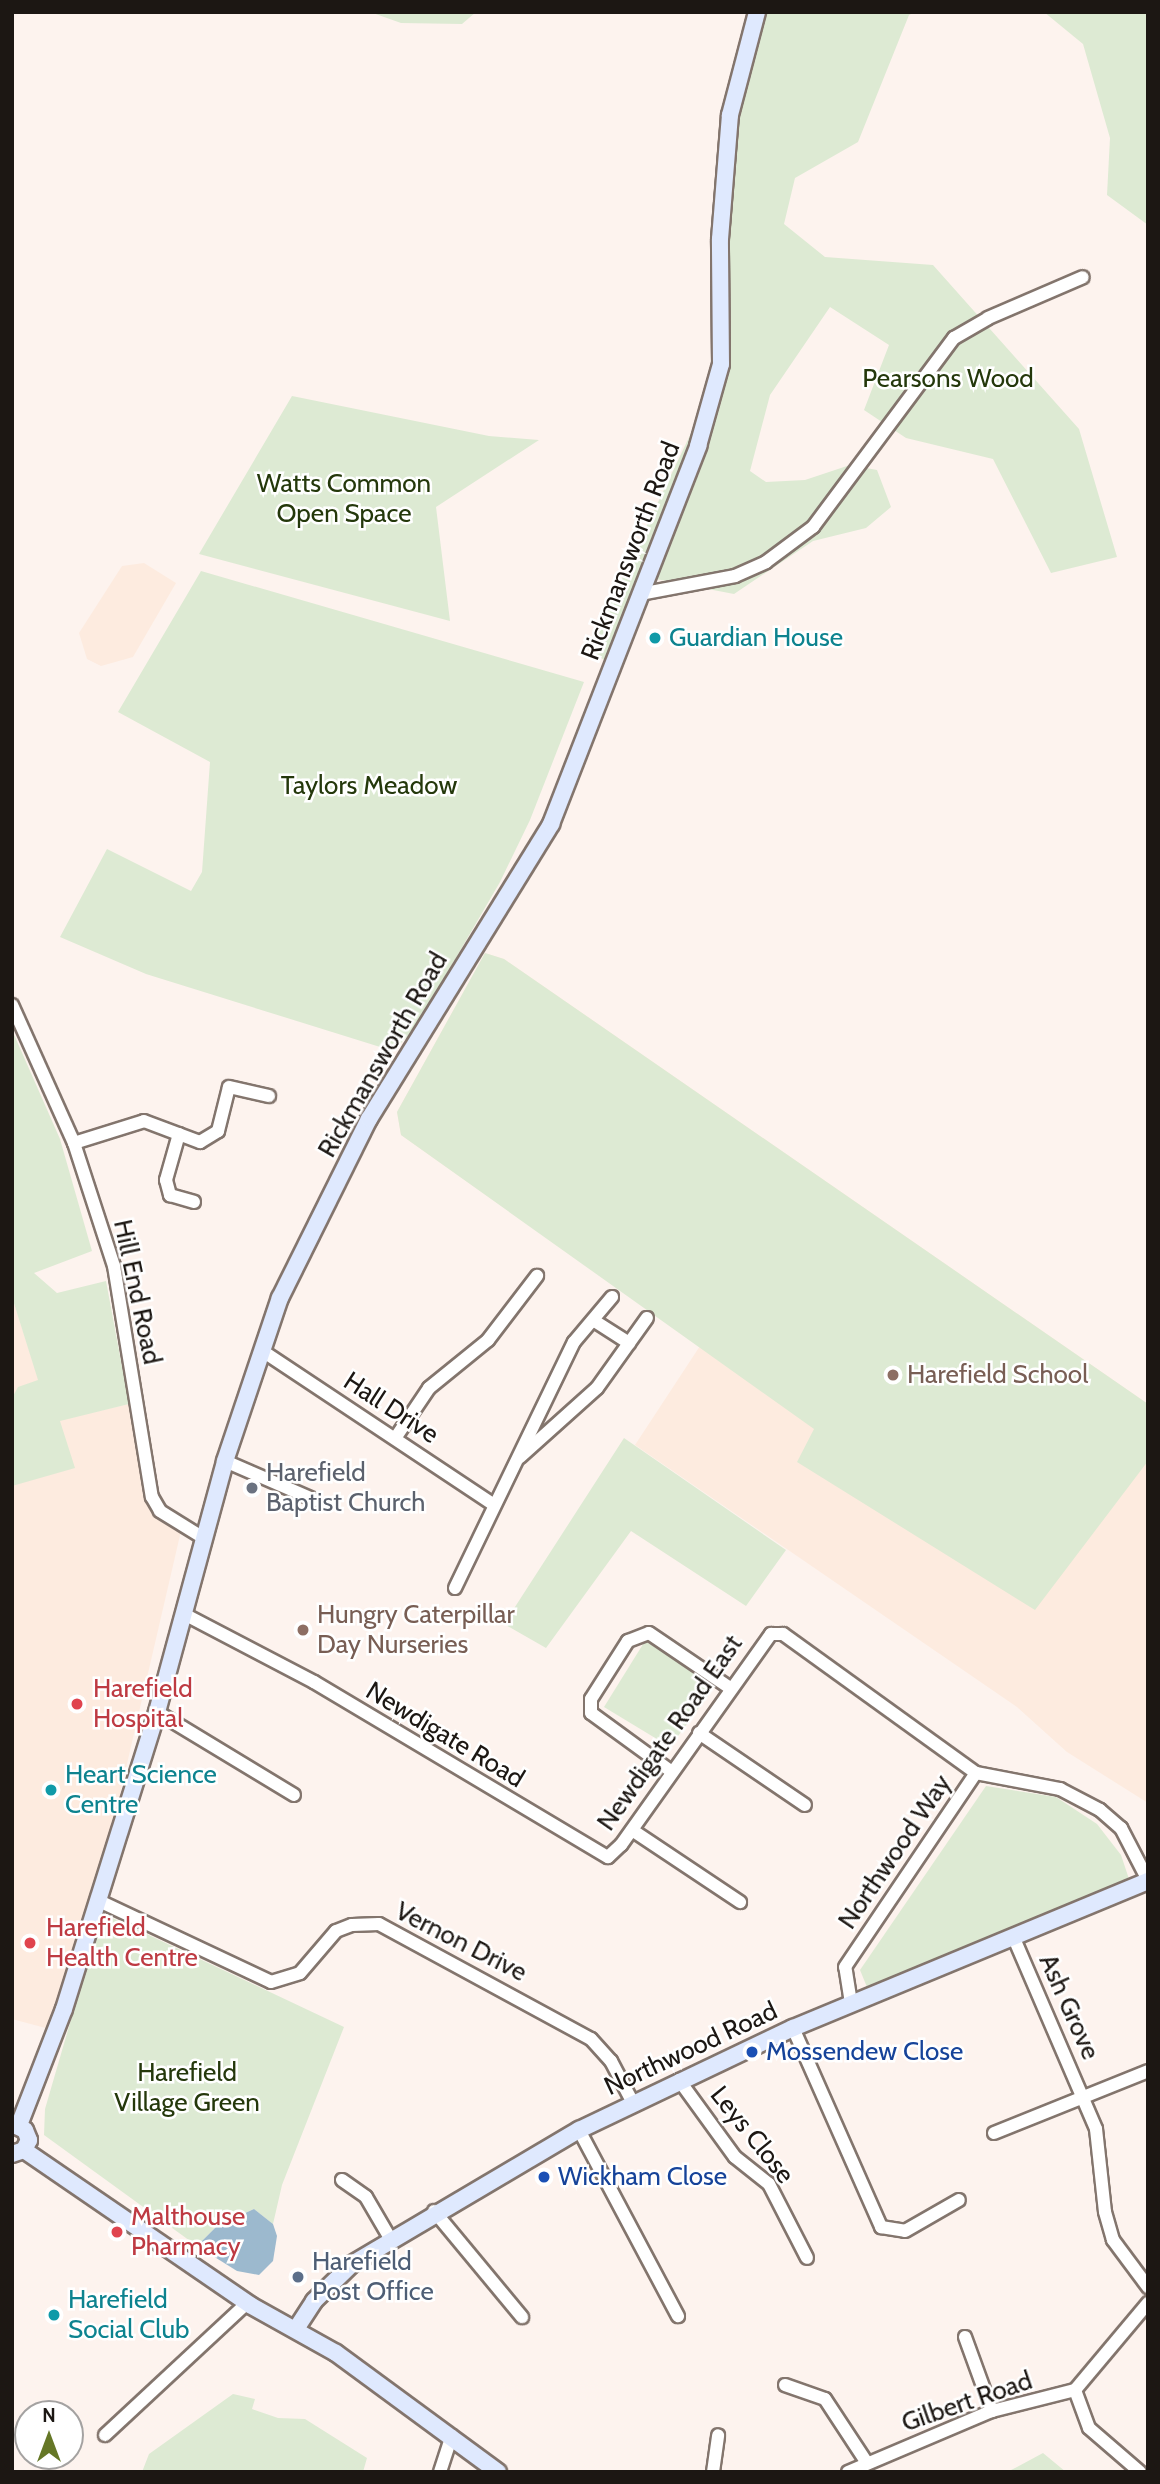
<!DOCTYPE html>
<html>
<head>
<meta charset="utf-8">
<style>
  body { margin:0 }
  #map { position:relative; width:1160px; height:2484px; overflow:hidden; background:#fdf3ee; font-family:Cabin,sans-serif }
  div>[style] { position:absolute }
  .built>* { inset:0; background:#fdebdf }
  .green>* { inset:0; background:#ddead3 }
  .water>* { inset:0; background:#9cb9ce }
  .roads { filter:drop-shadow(2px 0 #83756d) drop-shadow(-2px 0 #83756d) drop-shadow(0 2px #83756d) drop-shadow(0 -2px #83756d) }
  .street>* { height:12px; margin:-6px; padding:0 6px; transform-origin:6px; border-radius:6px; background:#fff }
  .secondary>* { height:16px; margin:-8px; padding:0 8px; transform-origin:8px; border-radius:8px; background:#dfe9fe }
  .dots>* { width:19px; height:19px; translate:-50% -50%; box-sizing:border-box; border:4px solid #fff; border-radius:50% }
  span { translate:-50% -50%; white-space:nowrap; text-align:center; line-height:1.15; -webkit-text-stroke:5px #fff; paint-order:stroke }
  .park-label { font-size:26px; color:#24380b }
  .street-label { font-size:26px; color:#1c1713 }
  .culture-label { font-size:26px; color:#0d838f }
  .left { translate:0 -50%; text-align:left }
  .education-label { font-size:26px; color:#785e54 }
  .worship-label { font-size:26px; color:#5b616d }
  .health-label { font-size:26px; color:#be3a42 }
  .transit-label { font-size:26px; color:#164399 }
  .service-label { font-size:26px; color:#4e5e75 }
  .frame { position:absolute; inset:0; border:14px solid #1c1713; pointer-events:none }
  .north { position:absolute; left:14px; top:2400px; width:70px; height:70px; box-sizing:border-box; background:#fff; border:2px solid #a4a2a1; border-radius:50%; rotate:0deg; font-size:19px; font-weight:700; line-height:28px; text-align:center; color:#1c1713 }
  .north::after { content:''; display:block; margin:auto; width:24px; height:32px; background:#657726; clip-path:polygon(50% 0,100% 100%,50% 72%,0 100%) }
</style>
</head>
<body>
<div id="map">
  <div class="built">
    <div style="clip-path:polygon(144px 563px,176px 583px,133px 657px,101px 666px,87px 659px,79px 633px,122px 566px)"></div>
    <div style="clip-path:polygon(485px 953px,504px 959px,1148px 1404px,1148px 1803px,1067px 1752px,1017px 1707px,635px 1445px,700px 1346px,401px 1135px,397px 1112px)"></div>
    <div style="clip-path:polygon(12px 1297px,52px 1422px,129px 1404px,153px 1515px,181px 1531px,101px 1876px,53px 2030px,12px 2019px)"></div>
  </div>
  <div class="green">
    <div style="clip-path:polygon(370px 12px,476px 12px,462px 24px,401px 23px)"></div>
    <div style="clip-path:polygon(765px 12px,915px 12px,909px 15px,858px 142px,795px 178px,784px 224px,825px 257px,933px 265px,1079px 429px,1117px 557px,1051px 573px,993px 459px,906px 438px,864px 410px,889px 345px,830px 307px,770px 395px,750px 471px,766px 482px,805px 480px,850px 465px,877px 470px,891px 507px,866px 528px,813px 541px,734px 594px,656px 579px,616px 668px,588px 649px,724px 364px,726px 167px)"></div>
    <div style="clip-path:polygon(1044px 12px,1148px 12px,1148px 225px,1107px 195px,1110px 138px,1083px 44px)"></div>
    <div style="clip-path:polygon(292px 396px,489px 436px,539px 440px,436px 507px,450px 621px,199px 554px)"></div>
    <div style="clip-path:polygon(201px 571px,584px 682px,530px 820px,500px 882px,414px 1030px,393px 1051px,146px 974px,60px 937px,107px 849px,191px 891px,202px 872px,210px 762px,118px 712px)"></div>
    <div style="clip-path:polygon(485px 953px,504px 959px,1148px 1404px,1148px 1461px,1035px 1610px,797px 1462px,814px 1429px,401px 1135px,397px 1112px)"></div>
    <div style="clip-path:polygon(12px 1030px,60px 1139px,92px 1251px,34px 1273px,57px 1293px,106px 1281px,129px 1404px,60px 1421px,75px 1468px,12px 1486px,12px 1398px,18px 1387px,38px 1380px,12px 1297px)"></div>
    <div style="clip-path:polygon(624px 1438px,786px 1550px,746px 1606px,631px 1531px,546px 1648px,504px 1624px)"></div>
    <div style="clip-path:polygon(645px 1641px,715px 1686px,670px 1747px,604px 1707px)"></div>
    <div style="clip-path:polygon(986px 1786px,1056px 1797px,1097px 1824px,1121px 1855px,1131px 1885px,869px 1992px,860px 1970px)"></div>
    <div style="clip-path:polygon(102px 1913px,344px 2027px,282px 2185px,273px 2224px,254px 2209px,217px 2226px,197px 2246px,44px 2135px,45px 2109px)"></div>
    <div style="clip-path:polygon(233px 2394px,255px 2399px,252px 2409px,278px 2418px,305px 2419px,367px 2458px,363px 2472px,142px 2472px,149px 2454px)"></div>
    <div style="clip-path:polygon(1043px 2453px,1066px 2472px,1007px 2472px,1017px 2467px)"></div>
  </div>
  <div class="water">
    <div style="clip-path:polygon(254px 2209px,273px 2224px,277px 2236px,273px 2261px,259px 2275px,237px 2271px,197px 2246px,217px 2226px)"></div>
  </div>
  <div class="roads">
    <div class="street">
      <div style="left:640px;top:594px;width:97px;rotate:-10.7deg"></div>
      <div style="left:735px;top:576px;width:34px;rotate:-24deg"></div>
      <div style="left:766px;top:562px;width:59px;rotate:-36.7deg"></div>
      <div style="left:813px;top:527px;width:236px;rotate:-53.3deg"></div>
      <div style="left:954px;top:338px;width:39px;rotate:-30deg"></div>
      <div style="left:988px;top:318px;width:103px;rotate:-23.3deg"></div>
      <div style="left:12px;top:1005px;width:151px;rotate:65.8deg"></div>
      <div style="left:74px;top:1143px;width:129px;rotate:72deg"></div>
      <div style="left:114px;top:1266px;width:234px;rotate:80.7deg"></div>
      <div style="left:152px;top:1497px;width:16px;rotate:60deg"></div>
      <div style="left:160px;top:1511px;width:49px;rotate:31.8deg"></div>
      <div style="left:179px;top:1134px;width:48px;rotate:105.8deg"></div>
      <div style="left:166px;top:1180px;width:16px;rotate:75deg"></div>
      <div style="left:170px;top:1195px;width:25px;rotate:16deg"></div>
      <div style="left:74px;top:1143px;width:73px;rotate:-17.4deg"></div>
      <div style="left:144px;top:1121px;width:60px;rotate:20.6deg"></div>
      <div style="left:200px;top:1142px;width:21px;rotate:-31deg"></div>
      <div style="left:218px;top:1131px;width:45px;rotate:-76deg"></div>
      <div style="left:229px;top:1087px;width:41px;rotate:12.7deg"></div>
      <div style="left:593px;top:1320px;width:43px;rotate:32.6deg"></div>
      <div style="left:264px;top:1352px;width:275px;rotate:33.6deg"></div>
      <div style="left:396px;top:1437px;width:59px;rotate:-56deg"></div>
      <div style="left:429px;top:1388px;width:76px;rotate:-39.1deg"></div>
      <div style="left:488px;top:1340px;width:81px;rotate:-52.6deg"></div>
      <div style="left:520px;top:1457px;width:103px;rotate:-41.9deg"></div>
      <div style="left:597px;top:1388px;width:86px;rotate:-54.5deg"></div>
      <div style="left:225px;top:1461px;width:98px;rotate:23.4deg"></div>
      <div style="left:455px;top:1588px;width:273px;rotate:-64.2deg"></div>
      <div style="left:574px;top:1342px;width:59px;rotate:-49.8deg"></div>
      <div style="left:184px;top:1614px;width:147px;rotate:27.6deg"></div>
      <div style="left:314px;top:1682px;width:342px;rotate:30.8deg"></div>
      <div style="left:608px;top:1857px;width:18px;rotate:-43deg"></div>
      <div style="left:621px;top:1845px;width:259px;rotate:-54.6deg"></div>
      <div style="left:771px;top:1634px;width:12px"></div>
      <div style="left:783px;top:1634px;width:238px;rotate:35.8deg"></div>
      <div style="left:157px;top:1712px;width:160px;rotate:31.2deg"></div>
      <div style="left:699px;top:1733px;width:128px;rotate:34.2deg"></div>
      <div style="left:672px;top:1772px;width:100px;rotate:-143.9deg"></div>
      <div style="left:591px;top:1713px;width:14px;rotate:-90deg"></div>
      <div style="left:591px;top:1699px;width:69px;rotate:-57.5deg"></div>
      <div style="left:628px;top:1641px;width:22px;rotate:-21deg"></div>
      <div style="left:649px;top:1633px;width:98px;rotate:34.2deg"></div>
      <div style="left:632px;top:1830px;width:130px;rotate:33.7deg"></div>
      <div style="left:97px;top:1900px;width:192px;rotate:25.2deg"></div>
      <div style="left:271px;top:1982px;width:30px;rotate:-17deg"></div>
      <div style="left:300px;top:1973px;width:55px;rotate:-49.4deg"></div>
      <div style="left:336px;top:1931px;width:17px;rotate:-21deg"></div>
      <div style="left:352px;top:1925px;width:27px;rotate:-2deg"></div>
      <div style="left:379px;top:1924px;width:241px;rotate:28.5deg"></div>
      <div style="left:591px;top:2039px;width:30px;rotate:48deg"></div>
      <div style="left:611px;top:2061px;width:47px;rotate:62.4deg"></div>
      <div style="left:1013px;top:1936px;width:210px;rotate:66.7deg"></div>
      <div style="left:1096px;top:2129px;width:83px;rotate:83.8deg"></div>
      <div style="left:1105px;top:2212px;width:29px;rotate:74deg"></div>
      <div style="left:1113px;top:2240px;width:59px;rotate:53.3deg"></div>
      <div style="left:851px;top:2003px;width:36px;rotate:-99deg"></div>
      <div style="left:845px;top:1967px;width:234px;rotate:-56deg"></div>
      <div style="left:976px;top:1773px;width:86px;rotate:10.8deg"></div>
      <div style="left:1060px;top:1789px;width:45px;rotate:27.7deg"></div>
      <div style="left:1100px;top:1810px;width:28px;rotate:41deg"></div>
      <div style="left:1121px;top:1828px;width:59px;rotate:62.6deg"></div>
      <div style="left:793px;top:2028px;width:218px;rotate:66.1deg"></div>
      <div style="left:881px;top:2227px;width:24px;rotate:9deg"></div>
      <div style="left:905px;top:2231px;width:62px;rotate:-29.9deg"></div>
      <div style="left:679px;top:2080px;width:95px;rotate:54deg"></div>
      <div style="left:735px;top:2157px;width:43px;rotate:38.5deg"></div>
      <div style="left:769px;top:2184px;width:83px;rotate:62.8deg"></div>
      <div style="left:579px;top:2130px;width:211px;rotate:62deg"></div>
      <div style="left:994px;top:2133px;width:166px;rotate:-21.9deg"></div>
      <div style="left:342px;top:2180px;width:29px;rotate:35deg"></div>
      <div style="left:366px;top:2197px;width:48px;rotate:59.7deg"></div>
      <div style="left:434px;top:2211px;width:138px;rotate:50.3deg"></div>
      <div style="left:965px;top:2337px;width:79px;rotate:70deg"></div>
      <div style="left:785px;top:2385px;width:42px;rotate:19.3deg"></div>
      <div style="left:825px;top:2399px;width:77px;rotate:56.7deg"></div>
      <div style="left:1075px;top:2390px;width:40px;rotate:69.8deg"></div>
      <div style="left:1089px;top:2428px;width:67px;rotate:40.8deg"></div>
      <div style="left:105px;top:2435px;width:194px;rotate:-42.9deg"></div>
      <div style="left:440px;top:2472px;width:38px;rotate:-72deg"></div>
      <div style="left:713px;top:2472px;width:37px;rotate:-82deg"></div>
      <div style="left:848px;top:2472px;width:156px;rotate:-23deg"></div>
      <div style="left:992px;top:2411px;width:86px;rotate:-14.2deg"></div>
      <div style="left:1075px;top:2390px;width:114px;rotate:-50deg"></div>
    </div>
    <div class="secondary">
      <div style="left:12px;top:2124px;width:14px;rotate:25deg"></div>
      <div style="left:25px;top:2130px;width:11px;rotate:68deg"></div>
      <div style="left:29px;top:2140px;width:11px;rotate:117deg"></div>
      <div style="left:24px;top:2150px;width:13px;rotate:162deg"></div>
      <div style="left:19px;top:2125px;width:124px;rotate:-68.8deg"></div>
      <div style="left:64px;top:2009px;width:311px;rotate:-72.6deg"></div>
      <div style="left:157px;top:1712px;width:260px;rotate:-74.8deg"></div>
      <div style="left:225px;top:1461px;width:172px;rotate:-71.4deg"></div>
      <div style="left:280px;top:1298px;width:200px;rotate:-63.6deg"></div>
      <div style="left:369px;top:1119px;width:347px;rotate:-58.3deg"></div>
      <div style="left:551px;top:824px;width:406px;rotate:-68.7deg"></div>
      <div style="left:698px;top:446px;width:85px;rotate:-74.3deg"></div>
      <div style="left:721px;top:364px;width:125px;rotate:-90.5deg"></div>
      <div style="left:720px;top:239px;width:124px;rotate:-85.4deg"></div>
      <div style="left:730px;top:115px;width:106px;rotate:-75.3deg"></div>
      <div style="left:24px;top:2150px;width:274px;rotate:34.4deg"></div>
      <div style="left:250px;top:2305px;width:98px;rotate:29.2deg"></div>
      <div style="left:336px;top:2353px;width:201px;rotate:36.3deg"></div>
      <div style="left:296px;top:2329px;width:33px;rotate:-57deg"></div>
      <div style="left:314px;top:2301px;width:53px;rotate:-44.2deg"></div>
      <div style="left:352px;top:2264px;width:264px;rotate:-30.6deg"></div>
      <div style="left:579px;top:2130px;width:237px;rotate:-25.5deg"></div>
      <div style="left:793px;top:2028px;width:384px;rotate:-22.5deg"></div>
    </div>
  </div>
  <div class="dots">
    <div style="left:655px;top:638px;background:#0f9aa8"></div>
    <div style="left:893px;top:1375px;background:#8d6e63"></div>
    <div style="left:252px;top:1488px;background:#6b7280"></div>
    <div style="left:303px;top:1630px;background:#8d6e63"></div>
    <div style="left:77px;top:1704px;background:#e0444e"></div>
    <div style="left:51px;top:1790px;background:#0f9aa8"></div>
    <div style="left:30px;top:1943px;background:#e0444e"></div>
    <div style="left:752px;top:2052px;background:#1a4fb4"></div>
    <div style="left:544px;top:2177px;background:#1a4fb4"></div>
    <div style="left:117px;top:2232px;background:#e0444e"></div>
    <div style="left:298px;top:2277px;background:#5c6f8a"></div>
    <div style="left:54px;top:2315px;background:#0f9aa8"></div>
  </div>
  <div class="park-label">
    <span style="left:948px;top:379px">Pearsons Wood</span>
    <span style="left:344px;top:499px">Watts Common<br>Open Space</span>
    <span style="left:369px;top:786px">Taylors Meadow</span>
    <span style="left:187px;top:2088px">Harefield<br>Village Green</span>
  </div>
  <div class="street-label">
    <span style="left:631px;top:551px;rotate:-69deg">Rickmansworth Road</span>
    <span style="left:383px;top:1055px;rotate:-60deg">Rickmansworth Road</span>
    <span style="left:137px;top:1292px;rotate:78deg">Hill End Road</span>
    <span style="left:391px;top:1408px;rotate:33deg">Hall Drive</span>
    <span style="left:670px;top:1733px;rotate:-55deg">Newdigate Road East</span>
    <span style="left:445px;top:1735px;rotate:31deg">Newdigate Road</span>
    <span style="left:895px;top:1852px;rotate:-56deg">Northwood Way</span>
    <span style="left:461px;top:1942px;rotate:27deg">Vernon Drive</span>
    <span style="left:1069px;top:2007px;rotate:66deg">Ash Grove</span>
    <span style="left:691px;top:2049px;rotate:-25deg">Northwood Road</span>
    <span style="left:752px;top:2135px;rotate:51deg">Leys Close</span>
    <span style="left:967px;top:2402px;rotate:-19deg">Gilbert Road</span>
  </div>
  <div class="culture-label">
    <span class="left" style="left:669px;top:638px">Guardian House</span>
    <span class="left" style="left:65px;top:1790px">Heart Science<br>Centre</span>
    <span class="left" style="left:68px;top:2315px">Harefield<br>Social Club</span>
  </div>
  <div class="education-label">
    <span class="left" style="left:907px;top:1375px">Harefield School</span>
    <span class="left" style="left:317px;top:1630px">Hungry Caterpillar<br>Day Nurseries</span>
  </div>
  <div class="worship-label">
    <span class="left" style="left:266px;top:1488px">Harefield<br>Baptist Church</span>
  </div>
  <div class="health-label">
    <span class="left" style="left:93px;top:1704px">Harefield<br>Hospital</span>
    <span class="left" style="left:46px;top:1943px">Harefield<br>Health Centre</span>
    <span class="left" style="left:131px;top:2232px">Malthouse<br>Pharmacy</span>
  </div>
  <div class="transit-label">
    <span class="left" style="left:766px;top:2052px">Mossendew Close</span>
    <span class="left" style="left:558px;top:2177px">Wickham Close</span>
  </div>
  <div class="service-label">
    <span class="left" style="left:312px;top:2277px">Harefield<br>Post Office</span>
  </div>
  <div class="frame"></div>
  <div class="north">N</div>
</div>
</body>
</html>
